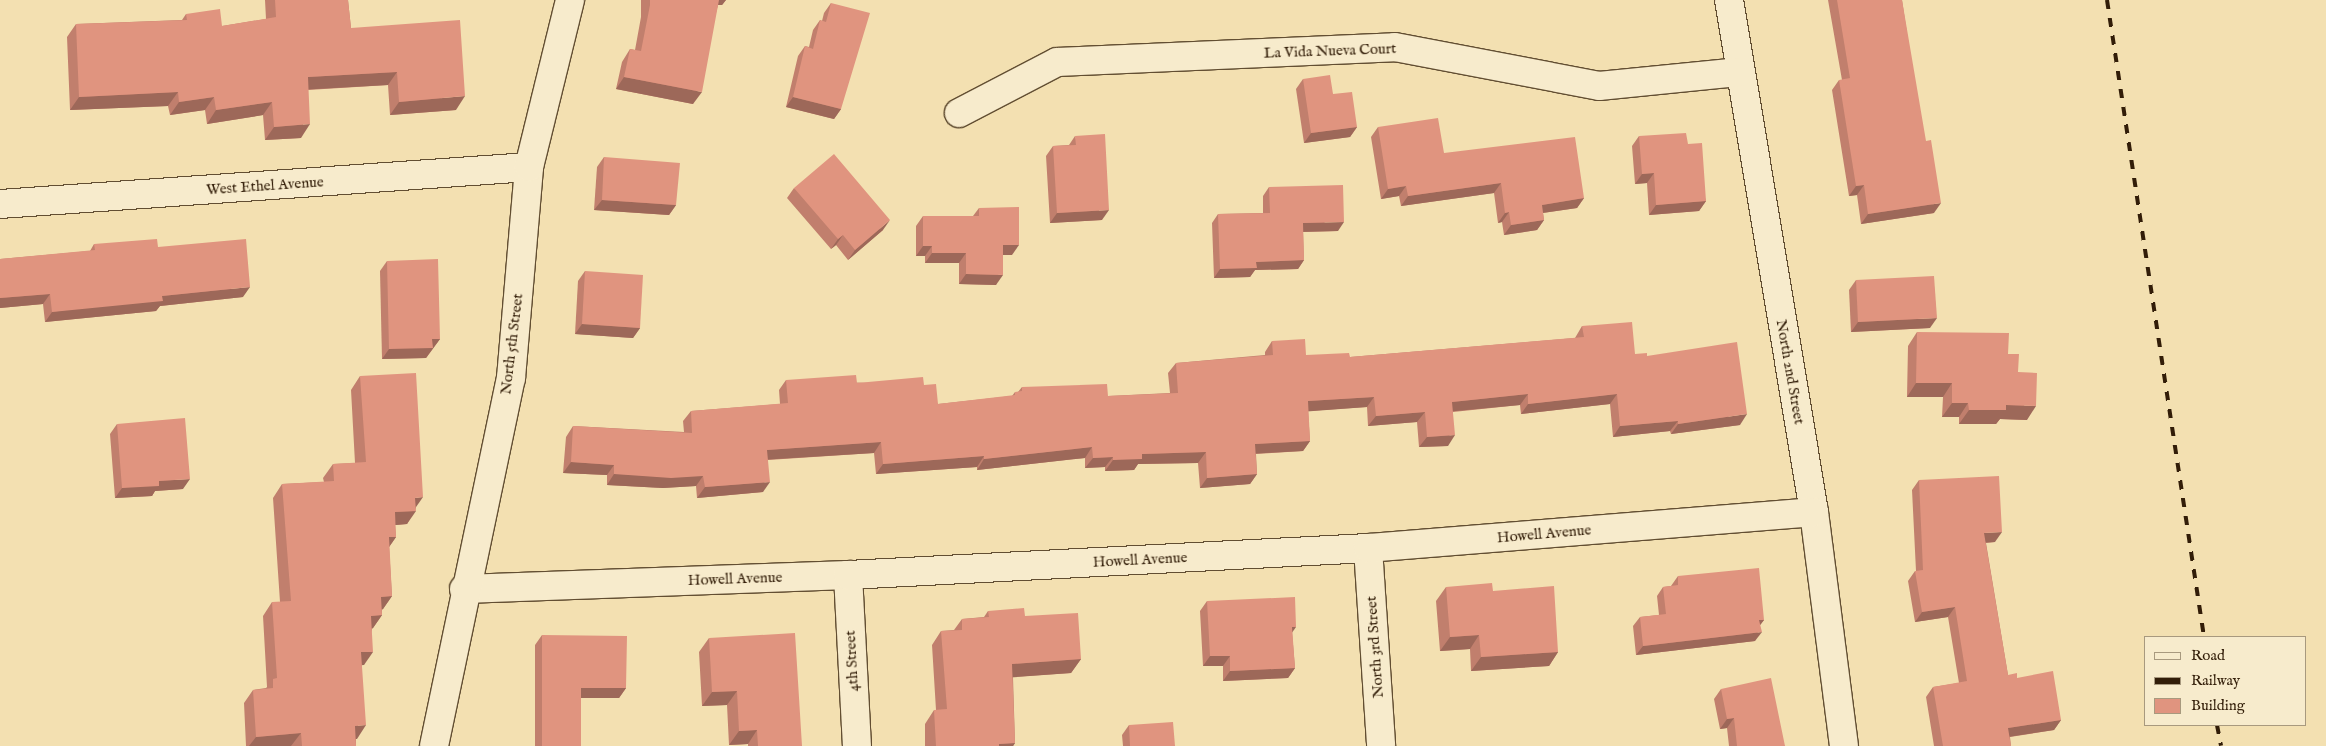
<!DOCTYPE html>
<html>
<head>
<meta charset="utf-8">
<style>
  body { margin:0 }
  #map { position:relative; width:2326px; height:746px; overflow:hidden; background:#f3e0b1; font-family:"IM FELL English",serif }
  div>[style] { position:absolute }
  .roads { filter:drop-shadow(1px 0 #624e32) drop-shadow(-1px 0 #624e32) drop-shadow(0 1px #624e32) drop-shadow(0 -1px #624e32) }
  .minor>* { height:28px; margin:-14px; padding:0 14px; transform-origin:14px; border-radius:14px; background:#f7ebcc }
  .rail>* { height:4px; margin-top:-2px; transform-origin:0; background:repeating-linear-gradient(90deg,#321d08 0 9px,transparent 0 18px) }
  .wall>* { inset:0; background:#c17f6d }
  .shaded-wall>* { inset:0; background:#9d6859 }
  .building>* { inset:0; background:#e0947f }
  span { translate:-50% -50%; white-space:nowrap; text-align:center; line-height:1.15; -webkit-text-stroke:4px #f7ebcc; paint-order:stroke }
  .street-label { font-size:15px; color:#321d08 }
  .legend { position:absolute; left:2144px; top:636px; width:162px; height:90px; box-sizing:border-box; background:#f7ebcc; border:1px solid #a8997e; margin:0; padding:6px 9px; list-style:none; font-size:15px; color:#321d08 }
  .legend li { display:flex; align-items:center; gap:10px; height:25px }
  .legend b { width:25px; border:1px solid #a8997e }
</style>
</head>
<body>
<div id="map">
  <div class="roads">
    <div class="minor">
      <div style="left:1729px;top:0;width:519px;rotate:80.57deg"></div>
      <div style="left:1814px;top:512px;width:236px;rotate:82.7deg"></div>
      <div style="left:959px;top:113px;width:110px;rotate:-27.5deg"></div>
      <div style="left:1057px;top:62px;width:338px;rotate:-2.5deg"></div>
      <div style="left:1395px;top:47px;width:208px;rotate:10.8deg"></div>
      <div style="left:1599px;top:86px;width:142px;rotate:-5.7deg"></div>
      <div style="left:0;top:204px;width:530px;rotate:-4deg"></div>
      <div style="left:1368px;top:548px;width:198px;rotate:86.2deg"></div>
      <div style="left:848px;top:575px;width:171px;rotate:87deg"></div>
      <div style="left:464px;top:589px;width:384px;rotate:-2.1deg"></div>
      <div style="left:848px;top:575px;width:521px;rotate:-2.97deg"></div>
      <div style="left:1368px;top:548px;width:447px;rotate:-4.6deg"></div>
      <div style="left:434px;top:746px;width:376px;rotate:-78.2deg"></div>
      <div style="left:511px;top:378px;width:212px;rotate:-85.1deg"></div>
      <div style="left:529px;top:167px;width:172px;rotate:-76.2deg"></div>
    </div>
  </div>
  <div class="rail">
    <div style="left:2107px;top:0;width:644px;rotate:81.34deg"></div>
    <div style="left:2217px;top:725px;width:21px;rotate:79deg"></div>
  </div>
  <div class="wall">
    <div style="clip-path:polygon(265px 0,348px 0,351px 28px,456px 110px,390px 115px,388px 85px,308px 90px,301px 138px,265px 140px,263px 115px,207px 124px,205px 110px,170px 115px,168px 106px,70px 110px,67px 37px,76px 24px,182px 20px,186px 14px,222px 26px,266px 19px)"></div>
    <div style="clip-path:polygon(641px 0,726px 0,722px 5px,718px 5px,693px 104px,616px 89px,622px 62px,630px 49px,635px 50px,641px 17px)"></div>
    <div style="clip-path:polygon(1828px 0,1902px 0,1934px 213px,1861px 224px,1857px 195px,1849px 196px,1832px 90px,1839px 80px,1842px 80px)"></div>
    <div style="clip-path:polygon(831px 3px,841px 109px,834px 119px,786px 107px,798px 56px,805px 46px,809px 47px,813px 30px,820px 20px,822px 21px,824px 13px)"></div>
    <div style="clip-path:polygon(1303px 79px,1333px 94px,1357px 127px,1350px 137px,1304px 143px,1296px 89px)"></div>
    <div style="clip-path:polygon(1378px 127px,1444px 153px,1584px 198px,1577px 208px,1543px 213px,1544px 220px,1537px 230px,1504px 235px,1502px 222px,1498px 223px,1494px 193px,1401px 206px,1399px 196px,1381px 199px,1371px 137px)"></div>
    <div style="clip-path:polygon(1075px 136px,1102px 220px,1050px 223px,1046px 156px,1053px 146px,1069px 145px)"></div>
    <div style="clip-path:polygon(1639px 136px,1688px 144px,1706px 201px,1699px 211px,1649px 215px,1647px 183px,1635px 184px,1632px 146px)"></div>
    <div style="clip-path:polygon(604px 157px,676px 205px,669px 215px,594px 210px,597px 167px)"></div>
    <div style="clip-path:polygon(1269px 187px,1338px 231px,1303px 232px,1304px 260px,1298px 269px,1255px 270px,1250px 277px,1214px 278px,1212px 223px,1218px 214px,1263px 213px,1263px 196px)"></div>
    <div style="clip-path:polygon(794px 188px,883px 230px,848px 260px,836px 245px,831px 249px,787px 198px)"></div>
    <div style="clip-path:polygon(979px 208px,1012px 255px,1003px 255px,996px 285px,959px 284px,959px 263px,925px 263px,925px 256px,916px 256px,916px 226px,923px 216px,973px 216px)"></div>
    <div style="clip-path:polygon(94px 244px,158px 247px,243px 297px,160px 306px,156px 311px,45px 322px,43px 304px,0 308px,0 259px,90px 251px)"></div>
    <div style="clip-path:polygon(387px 261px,440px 339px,426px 358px,382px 359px,380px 271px)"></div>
    <div style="clip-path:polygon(585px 271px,640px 328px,633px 338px,575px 334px,578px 281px)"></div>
    <div style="clip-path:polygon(1856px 280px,1930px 328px,1851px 332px,1849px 290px)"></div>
    <div style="clip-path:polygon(1582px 326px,1635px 354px,1647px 356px,1740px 425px,1671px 434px,1670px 431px,1613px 437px,1610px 404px,1521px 414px,1520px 405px,1453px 412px,1448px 446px,1419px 447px,1417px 422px,1368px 426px,1367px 407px,1308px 411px,1310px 441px,1303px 451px,1256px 454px,1257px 474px,1250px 484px,1200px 488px,1198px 463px,1138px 464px,1134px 470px,1105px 471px,1105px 467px,1085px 468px,1085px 458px,977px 470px,977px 467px,876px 474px,874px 453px,768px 460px,763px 492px,697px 498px,696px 486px,663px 488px,607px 485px,607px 475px,563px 473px,566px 437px,573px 426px,684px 432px,683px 421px,691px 411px,780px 404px,779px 390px,786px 380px,924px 385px,938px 404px,1012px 396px,1015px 392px,1018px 392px,1022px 387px,1108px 396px,1170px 393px,1168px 373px,1176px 363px,1265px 355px,1265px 352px,1272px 341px,1306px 355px,1350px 357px,1575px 338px)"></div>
    <div style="clip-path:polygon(1917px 332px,2008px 354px,2018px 372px,2027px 420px,2000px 419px,1996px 424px,1959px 424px,1959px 417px,1942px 417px,1943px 397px,1907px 397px,1908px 346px)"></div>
    <div style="clip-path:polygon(360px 376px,416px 508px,407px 524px,395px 525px,396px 537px,389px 547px,392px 596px,383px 609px,382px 610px,382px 615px,373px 628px,372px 629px,364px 665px,362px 665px,357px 739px,356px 739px,356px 746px,246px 746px,244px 703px,253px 690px,266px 688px,267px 687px,263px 616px,272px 602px,280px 602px,273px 498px,282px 484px,324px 482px,323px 478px,333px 464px,355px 463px,351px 390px)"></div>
    <div style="clip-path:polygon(117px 424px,183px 489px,155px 491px,152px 496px,115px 498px,110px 434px)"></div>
    <div style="clip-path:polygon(1919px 480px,1995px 542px,1986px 543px,2008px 675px,2017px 678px,2061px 720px,2054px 730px,2010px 737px,2011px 746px,1934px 746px,1926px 697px,1933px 687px,1959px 683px,1948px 617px,1915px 622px,1908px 581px,1915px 571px,1916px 571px,1912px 490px)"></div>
    <div style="clip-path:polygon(1678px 576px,1764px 620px,1760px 625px,1755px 641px,1636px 655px,1633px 626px,1640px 617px,1659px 615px,1657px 596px,1663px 587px,1671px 586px)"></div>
    <div style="clip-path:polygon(1446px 587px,1493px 591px,1558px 652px,1549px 666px,1471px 671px,1470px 649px,1440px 651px,1436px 601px)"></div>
    <div style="clip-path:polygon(1207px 601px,1292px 632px,1295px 668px,1288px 678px,1223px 681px,1223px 666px,1203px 666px,1200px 611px)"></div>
    <div style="clip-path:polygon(988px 611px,1025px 616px,1081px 659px,1071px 673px,1013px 677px,1015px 743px,1013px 746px,925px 746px,925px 724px,934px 710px,936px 710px,932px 645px,941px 631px,954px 630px,962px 619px,984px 617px)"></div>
    <div style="clip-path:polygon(542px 635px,626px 688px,619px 698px,581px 698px,581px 746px,535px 746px,535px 645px)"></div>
    <div style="clip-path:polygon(709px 638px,802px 746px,748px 746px,748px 744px,729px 745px,727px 705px,702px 706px,699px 652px)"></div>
    <div style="clip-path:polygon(1721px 689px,1785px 746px,1729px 746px,1727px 728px,1720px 729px,1714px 699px)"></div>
    <div style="clip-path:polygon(1129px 725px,1175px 746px,1123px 746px,1122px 735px)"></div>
  </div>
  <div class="shaded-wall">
    <div style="clip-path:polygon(716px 0,726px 0,722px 5px,712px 5px)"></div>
    <div style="clip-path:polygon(397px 72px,388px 85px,298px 90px,308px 77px)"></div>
    <div style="clip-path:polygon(624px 77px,702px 92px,693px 104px,616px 89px)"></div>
    <div style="clip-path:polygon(178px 92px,168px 106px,70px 110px,79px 97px)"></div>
    <div style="clip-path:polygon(465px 96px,456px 110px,390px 115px,399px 102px)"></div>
    <div style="clip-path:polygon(214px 97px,205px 110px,170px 115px,179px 102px)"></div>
    <div style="clip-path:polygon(793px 97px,841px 109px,834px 119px,786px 107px)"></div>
    <div style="clip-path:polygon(272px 102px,263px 115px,207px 124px,216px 110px)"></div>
    <div style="clip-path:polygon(310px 124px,301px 138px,265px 140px,274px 127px)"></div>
    <div style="clip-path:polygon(1357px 127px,1350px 137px,1304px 143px,1311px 133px)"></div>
    <div style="clip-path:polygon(1654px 173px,1647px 183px,1635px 184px,1642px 174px)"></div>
    <div style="clip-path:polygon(1501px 183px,1494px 193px,1401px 206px,1408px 196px)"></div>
    <div style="clip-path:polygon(1864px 185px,1857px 195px,1849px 196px,1856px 186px)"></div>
    <div style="clip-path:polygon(1406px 186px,1399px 196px,1381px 199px,1388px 189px)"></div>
    <div style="clip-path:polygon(1584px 198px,1577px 208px,1535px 214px,1542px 205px)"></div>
    <div style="clip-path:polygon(602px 200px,676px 205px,669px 215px,594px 210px)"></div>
    <div style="clip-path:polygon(1706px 201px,1699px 211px,1649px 215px,1656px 205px)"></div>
    <div style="clip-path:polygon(1941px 203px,1934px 213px,1861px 224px,1868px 214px)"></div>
    <div style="clip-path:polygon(1109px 210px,1102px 220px,1050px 223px,1057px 213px)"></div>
    <div style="clip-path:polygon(1509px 212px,1502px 222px,1498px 223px,1505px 213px)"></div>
    <div style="clip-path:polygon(890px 220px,883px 230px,848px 260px,855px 250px)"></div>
    <div style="clip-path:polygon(1544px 220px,1537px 230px,1504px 235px,1511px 225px)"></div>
    <div style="clip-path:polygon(1344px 222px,1338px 231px,1297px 232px,1303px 223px)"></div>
    <div style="clip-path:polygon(843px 235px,836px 245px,831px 249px,838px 239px)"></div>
    <div style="clip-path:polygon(1003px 245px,1019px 245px,1012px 255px,996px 255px)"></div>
    <div style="clip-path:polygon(923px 246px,932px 246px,925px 256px,916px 256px)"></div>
    <div style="clip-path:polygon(932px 253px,966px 253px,959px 263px,925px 263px)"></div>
    <div style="clip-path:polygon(1304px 260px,1298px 269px,1255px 270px,1250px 277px,1214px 278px,1220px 269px,1256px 262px)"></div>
    <div style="clip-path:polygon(966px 274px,1003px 275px,996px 285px,959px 284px)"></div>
    <div style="clip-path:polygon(250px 287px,243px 297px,160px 306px,156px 311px,45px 322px,52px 312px,162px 296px)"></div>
    <div style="clip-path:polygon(50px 294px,43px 304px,0 308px,0 298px)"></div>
    <div style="clip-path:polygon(1937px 318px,1930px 328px,1851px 332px,1858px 322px)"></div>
    <div style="clip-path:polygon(582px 324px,640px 328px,633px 338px,575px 334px)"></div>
    <div style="clip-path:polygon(432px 339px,440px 339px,426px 358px,382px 359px,389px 349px)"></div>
    <div style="clip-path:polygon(1916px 383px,1952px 383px,1943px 397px,1907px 397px)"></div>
    <div style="clip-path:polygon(1528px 394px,1520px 405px,1445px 412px,1452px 402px)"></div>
    <div style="clip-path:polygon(1617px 394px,1610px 404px,1521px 414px,1528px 404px)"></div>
    <div style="clip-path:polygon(1374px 397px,1367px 407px,1300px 412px,1308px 401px)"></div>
    <div style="clip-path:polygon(1952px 403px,1968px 403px,1959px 417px,1942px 417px)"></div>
    <div style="clip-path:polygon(2006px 405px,2036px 406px,2027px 420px,2000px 419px,1996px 424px,1959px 424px,1969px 410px)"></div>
    <div style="clip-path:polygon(1425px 412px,1417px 422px,1368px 426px,1376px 416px)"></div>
    <div style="clip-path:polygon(1747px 414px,1740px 425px,1671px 434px,1678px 424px)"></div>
    <div style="clip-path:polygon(1678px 421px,1670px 431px,1613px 437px,1620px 426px)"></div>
    <div style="clip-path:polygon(1455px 435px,1448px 446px,1419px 447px,1427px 437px)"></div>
    <div style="clip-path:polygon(1310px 441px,1303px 451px,1247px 454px,1255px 444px)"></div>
    <div style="clip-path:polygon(881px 442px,874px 453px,760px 460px,767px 450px)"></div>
    <div style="clip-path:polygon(1092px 447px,1085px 458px,977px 470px,984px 459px)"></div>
    <div style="clip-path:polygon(1206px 452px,1198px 463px,1138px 464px,1134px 470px,1105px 471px,1113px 460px,1142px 454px)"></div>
    <div style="clip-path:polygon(984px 456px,977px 467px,876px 474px,883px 464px)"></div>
    <div style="clip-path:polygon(1113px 457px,1105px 467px,1085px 468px,1093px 458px)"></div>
    <div style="clip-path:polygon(571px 462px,614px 465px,607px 475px,563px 473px)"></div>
    <div style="clip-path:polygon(614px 474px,703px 476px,696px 486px,663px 488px,607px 485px)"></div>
    <div style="clip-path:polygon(1257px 474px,1250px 484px,1200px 488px,1207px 478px)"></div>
    <div style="clip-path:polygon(190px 479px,183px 489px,155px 491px,152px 496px,115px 498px,122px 488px,159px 481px)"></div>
    <div style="clip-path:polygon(770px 482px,763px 492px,697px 498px,705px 487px)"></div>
    <div style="clip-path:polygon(423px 497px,414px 510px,415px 498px)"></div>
    <div style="clip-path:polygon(416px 511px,407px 524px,385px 526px,395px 512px)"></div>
    <div style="clip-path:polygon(2002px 532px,1995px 542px,1977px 543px,1984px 533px)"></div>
    <div style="clip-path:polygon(389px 537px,396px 537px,387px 550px)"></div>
    <div style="clip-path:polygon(392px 596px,383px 609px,372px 610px,381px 597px)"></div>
    <div style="clip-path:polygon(1955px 607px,1948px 617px,1915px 622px,1922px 612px)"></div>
    <div style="clip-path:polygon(382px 615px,373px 628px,362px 630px,371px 616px)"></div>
    <div style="clip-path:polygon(1759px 620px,1764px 620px,1757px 629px)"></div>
    <div style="clip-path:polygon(1292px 627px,1296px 627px,1289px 637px)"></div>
    <div style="clip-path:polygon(1762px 632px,1755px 641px,1636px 655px,1643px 646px)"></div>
    <div style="clip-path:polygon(1479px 635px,1470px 649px,1440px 651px,1450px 637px)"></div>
    <div style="clip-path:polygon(361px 652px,373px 652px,364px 665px,352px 666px)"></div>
    <div style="clip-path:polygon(1558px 652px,1549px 666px,1471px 671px,1481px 657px)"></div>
    <div style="clip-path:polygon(1210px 656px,1230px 656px,1223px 666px,1203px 666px)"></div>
    <div style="clip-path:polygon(1081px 659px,1071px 673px,1003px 678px,1012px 664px)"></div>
    <div style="clip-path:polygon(1295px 668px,1288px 678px,1223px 681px,1230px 671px)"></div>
    <div style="clip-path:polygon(581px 688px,626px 688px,619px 698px,574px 698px)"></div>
    <div style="clip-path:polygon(737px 691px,727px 705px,702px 706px,712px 692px)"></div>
    <div style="clip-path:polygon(1734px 718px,1727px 728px,1720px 729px,1727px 719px)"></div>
    <div style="clip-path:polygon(2061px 720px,2054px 730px,2001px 738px,2008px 728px)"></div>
    <div style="clip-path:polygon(366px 725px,357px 739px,345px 739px,355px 726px)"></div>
    <div style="clip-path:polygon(757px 730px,748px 744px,729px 745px,739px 731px)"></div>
    <div style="clip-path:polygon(301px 733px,291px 746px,249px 746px,256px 737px)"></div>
    <div style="clip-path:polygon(1015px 743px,1013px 746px,998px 746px,999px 744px)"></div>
  </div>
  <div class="building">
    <div style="clip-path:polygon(275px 0,348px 0,351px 28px,460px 20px,465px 96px,399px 102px,397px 72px,308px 77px,310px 124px,274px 127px,272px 102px,216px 110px,214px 97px,179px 102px,178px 92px,79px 97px,76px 24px,187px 20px,186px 14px,220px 9px,222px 26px,276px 17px)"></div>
    <div style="clip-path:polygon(650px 0,719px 0,702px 92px,624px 77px,630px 49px,641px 51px,650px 5px)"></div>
    <div style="clip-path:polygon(1837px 0,1902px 0,1926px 141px,1931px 140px,1941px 203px,1868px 214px,1864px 185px,1856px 186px,1839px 80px,1850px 78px)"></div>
    <div style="clip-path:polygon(831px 3px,870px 13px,841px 109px,793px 97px,805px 46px,813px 49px,820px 20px,826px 22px)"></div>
    <div style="clip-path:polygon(1330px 75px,1333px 94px,1352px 92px,1357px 127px,1311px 133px,1303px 79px)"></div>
    <div style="clip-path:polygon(1438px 118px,1444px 153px,1575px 137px,1584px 198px,1542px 205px,1544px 220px,1511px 225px,1509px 212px,1505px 213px,1501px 183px,1408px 196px,1406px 186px,1388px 189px,1378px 127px)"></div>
    <div style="clip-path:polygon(1686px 133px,1688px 144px,1702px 143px,1706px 201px,1656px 205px,1654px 173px,1642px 174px,1639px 136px)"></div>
    <div style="clip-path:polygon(1105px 134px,1109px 210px,1057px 213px,1053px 146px,1076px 145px,1075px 136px)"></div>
    <div style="clip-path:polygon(834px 154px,890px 220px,855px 250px,843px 235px,838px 239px,794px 188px)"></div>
    <div style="clip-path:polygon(604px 157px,680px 163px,676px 205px,602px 200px)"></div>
    <div style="clip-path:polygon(1343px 185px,1344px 222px,1303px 223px,1304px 260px,1256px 262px,1257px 268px,1220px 269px,1218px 214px,1270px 213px,1269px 187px)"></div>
    <div style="clip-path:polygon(1019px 207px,1019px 245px,1003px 245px,1003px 275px,966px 274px,966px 253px,932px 253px,932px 246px,923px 246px,923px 216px,979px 216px,979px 208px)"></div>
    <div style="clip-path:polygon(157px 239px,158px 247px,246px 239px,250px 287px,162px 296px,163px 301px,52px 312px,50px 294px,0 298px,0 259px,95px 250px,94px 244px)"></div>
    <div style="clip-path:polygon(438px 259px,440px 339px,432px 339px,433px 348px,389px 349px,387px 261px)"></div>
    <div style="clip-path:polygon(585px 271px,643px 275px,640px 328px,582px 324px)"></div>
    <div style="clip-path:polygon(1934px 276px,1937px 318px,1858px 322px,1856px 280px)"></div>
    <div style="clip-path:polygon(1632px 322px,1635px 354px,1647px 353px,1647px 356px,1737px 342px,1747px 414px,1678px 424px,1678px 421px,1620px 426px,1617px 394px,1528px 404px,1528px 394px,1452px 402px,1455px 435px,1427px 437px,1425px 412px,1376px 416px,1374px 397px,1308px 401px,1310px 441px,1255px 444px,1257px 474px,1207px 478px,1206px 452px,1142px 454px,1142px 459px,1113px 460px,1113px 457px,1093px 458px,1092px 447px,984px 459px,984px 456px,883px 464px,881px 442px,767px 450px,770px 482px,705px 487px,703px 476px,671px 478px,614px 474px,614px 465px,571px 462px,573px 426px,692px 433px,691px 411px,788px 403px,786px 380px,856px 375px,857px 383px,923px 377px,924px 385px,936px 384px,938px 404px,1015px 395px,1015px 392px,1022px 391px,1022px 387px,1107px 384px,1108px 396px,1178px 393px,1176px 363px,1273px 355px,1272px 341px,1305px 339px,1306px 355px,1349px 353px,1350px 357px,1584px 337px,1582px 326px)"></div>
    <div style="clip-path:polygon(1917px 332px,2009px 333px,2008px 354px,2019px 354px,2018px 372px,2037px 373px,2036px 406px,2006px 405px,2006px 410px,1969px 410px,1968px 403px,1952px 403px,1952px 383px,1916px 383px)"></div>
    <div style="clip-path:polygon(416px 373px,423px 497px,415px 498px,416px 511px,395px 512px,396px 537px,389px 537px,392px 596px,381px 597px,382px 615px,371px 616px,373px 652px,361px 652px,366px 725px,355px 726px,356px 746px,302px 746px,301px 733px,256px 737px,253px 690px,273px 688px,273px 679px,277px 678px,272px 602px,291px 601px,282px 484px,334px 481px,333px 464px,366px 462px,360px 376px)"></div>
    <div style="clip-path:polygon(185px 418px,190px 479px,159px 481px,159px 486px,122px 488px,117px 424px)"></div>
    <div style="clip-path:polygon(1999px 476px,2002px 532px,1984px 533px,2008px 675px,2017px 673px,2017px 678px,2053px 671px,2061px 720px,2008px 728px,2011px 746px,1943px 746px,1933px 687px,1967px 681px,1955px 607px,1922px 612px,1915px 571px,1923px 570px,1919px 480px)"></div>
    <div style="clip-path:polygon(1759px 568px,1764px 620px,1759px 620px,1762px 632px,1643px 646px,1640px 617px,1666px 614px,1663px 587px,1678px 585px,1678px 576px)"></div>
    <div style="clip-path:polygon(1492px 583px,1493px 591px,1554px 586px,1558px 652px,1481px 657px,1479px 635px,1450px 637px,1446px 587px)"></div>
    <div style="clip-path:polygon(1295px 597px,1296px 627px,1292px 627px,1295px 668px,1230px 671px,1230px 656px,1210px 656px,1207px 601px)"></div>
    <div style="clip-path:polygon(1024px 608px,1025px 616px,1078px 613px,1081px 659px,1012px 664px,1015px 743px,999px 744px,999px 746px,936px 746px,934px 710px,947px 709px,941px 631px,962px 630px,962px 619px,989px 617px,988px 611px)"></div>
    <div style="clip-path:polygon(795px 633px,802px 746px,758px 746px,757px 730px,739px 731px,737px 691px,712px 692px,709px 638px)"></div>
    <div style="clip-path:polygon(542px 635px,627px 636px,626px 688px,581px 688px,581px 746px,542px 746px)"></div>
    <div style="clip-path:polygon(1771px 678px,1785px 746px,1737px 746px,1734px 718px,1727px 719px,1721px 689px)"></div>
    <div style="clip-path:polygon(1173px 722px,1175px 746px,1130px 746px,1129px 725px)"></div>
  </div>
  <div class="street-label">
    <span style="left:1330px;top:51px;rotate:-2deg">La Vida Nueva Court</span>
    <span style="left:265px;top:186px;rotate:-4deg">West Ethel Avenue</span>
    <span style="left:512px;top:344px;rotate:-83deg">North 5th Street</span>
    <span style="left:1790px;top:372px;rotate:80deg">North 2nd Street</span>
    <span style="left:1544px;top:534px;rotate:-5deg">Howell Avenue</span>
    <span style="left:1140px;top:560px;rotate:-3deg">Howell Avenue</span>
    <span style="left:735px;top:579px;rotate:-2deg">Howell Avenue</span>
    <span style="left:1375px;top:647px;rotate:-94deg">North 3rd Street</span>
    <span style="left:852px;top:661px;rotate:-93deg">4th Street</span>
  </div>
  <ul class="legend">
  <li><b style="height:6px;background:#f7ebcc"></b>Road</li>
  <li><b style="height:6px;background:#321d08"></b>Railway</li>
  <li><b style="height:14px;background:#e0947f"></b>Building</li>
  </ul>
</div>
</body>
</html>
